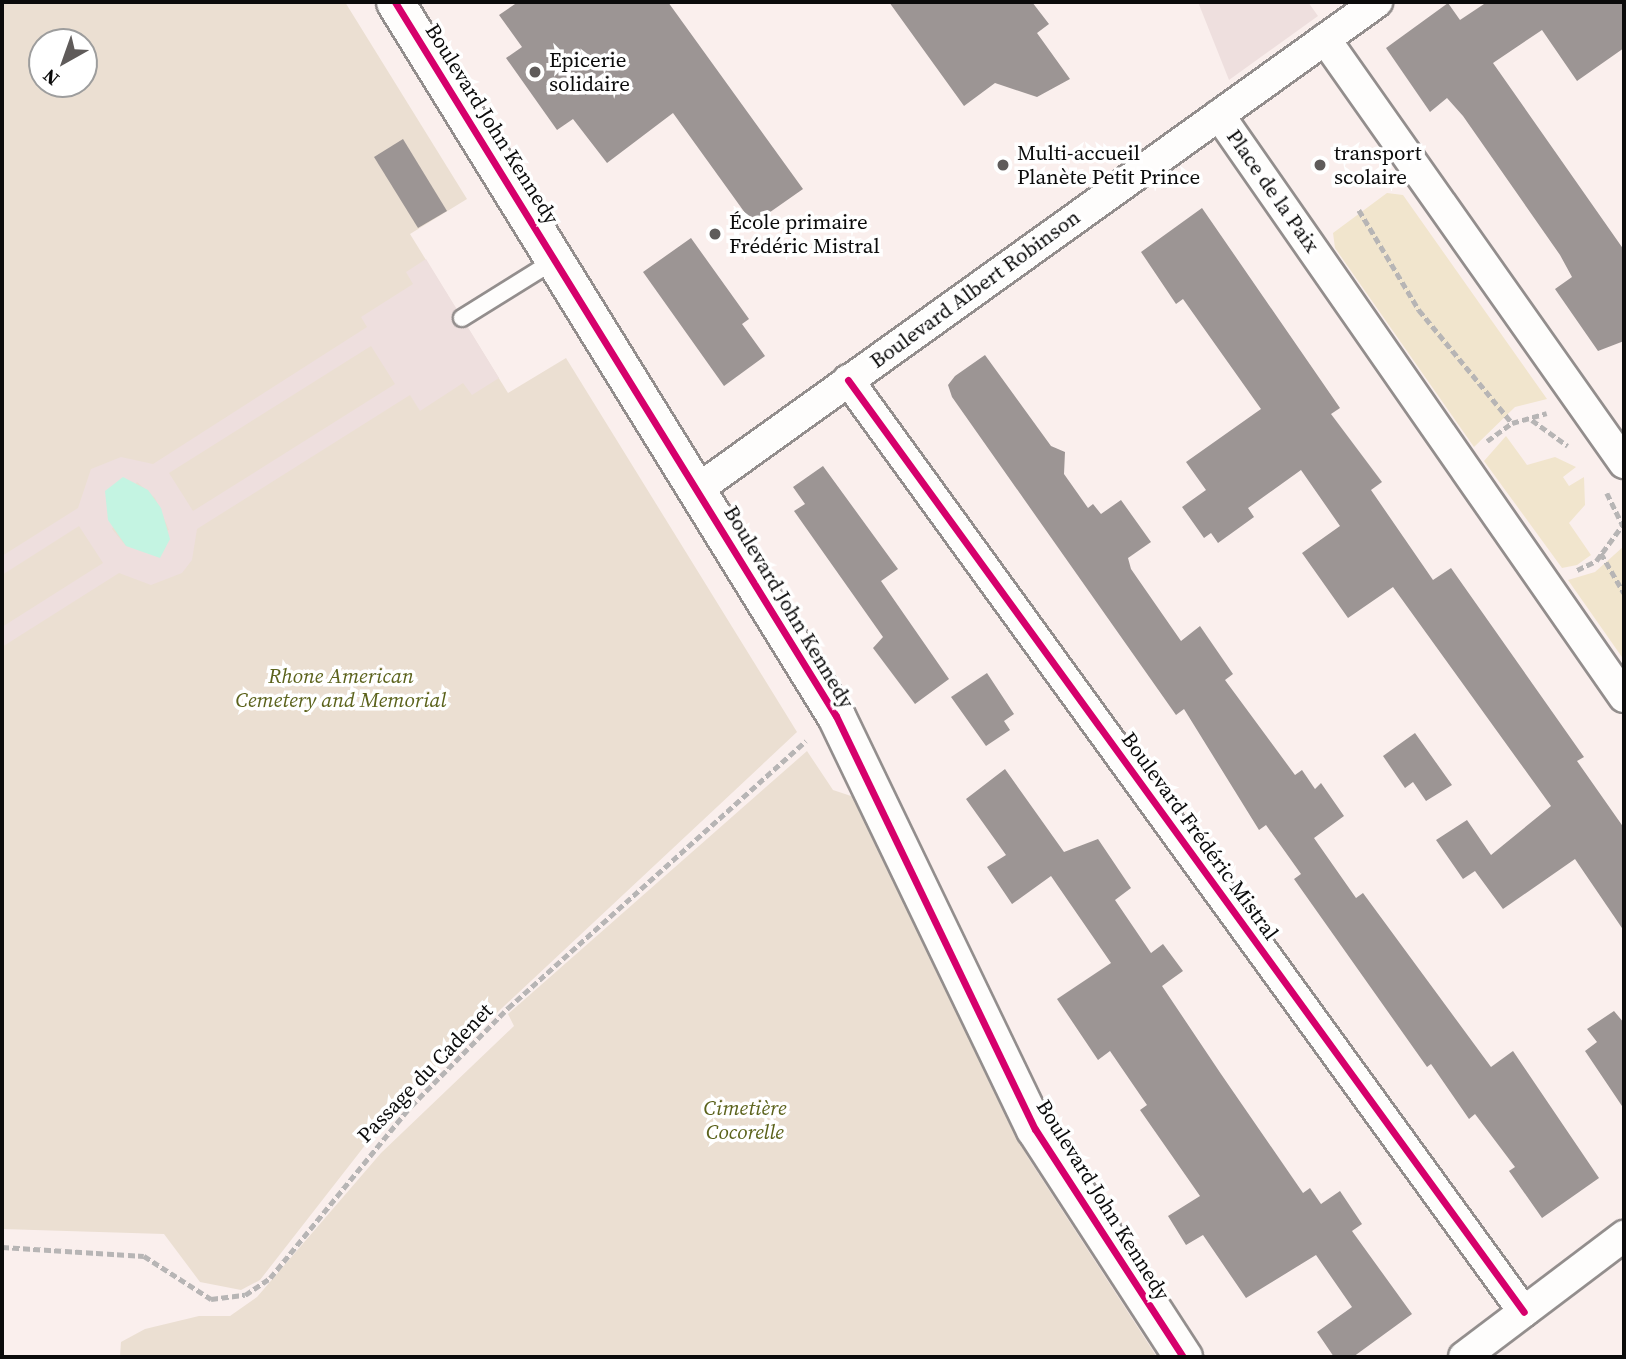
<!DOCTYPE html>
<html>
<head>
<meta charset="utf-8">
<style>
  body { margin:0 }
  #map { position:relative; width:1626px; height:1359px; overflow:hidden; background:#faefed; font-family:"Source Serif 4",serif }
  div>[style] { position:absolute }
  .green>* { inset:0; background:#f1e5cd }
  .cemetery>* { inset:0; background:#ebdfd2 }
  .plaza>* { inset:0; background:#eedfde }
  .water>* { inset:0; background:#c4f4e2 }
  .building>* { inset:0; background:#9c9594 }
  .path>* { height:4.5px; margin-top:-2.25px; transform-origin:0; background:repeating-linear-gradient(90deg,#b7b5b5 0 7px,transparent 0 10.5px) }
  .roads { filter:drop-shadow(2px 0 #938e8d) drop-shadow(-2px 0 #938e8d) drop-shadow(0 2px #938e8d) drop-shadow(0 -2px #938e8d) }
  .service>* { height:16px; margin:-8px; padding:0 8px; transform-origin:8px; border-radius:8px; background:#fefdfc }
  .minor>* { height:30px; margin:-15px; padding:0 15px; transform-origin:15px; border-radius:15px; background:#fefdfc }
  .tertiary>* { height:37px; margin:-18.5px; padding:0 18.5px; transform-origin:18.5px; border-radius:18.5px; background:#fefdfc }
  .cycleway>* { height:7px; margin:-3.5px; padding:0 3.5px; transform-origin:3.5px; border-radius:3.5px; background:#d6006c }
  .dots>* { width:19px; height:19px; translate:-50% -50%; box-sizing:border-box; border:4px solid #fff; border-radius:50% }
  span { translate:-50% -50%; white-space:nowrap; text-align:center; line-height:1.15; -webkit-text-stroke:7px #fff; paint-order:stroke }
  .poi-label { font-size:21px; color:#0b0b0b }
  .left { translate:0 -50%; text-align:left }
  .street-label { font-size:21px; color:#0b0b0b }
  .park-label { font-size:21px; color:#5b621b; font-style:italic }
  .frame { position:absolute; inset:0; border:4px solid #0b0b0b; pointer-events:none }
  .north { position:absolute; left:28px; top:28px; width:70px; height:70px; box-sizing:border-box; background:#fff; border:2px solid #9d9d9d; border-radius:50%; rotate:220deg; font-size:19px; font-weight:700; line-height:28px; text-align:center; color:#0b0b0b }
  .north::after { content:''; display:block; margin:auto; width:24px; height:32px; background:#5f5b5a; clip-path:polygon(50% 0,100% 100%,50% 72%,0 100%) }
</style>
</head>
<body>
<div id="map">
  <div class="green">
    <div style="clip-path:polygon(1387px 193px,1403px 195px,1547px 399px,1515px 407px,1474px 447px,1335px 248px,1333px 233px)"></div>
    <div style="clip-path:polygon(1506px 436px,1527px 465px,1555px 457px,1576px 467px,1563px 477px,1569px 486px,1584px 477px,1585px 505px,1569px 523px,1591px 555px,1577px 565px,1562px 568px,1484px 461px)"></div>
    <div style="clip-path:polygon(1624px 546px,1624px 660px,1568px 580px,1595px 572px)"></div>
  </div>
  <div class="cemetery">
    <div style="clip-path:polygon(evenodd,2px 2px,345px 2px,467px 199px,410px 234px,508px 393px,566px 358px,797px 732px,391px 1112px,260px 1280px,241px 1290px,200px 1282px,164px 1234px,2px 1229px,2px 2px,42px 42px,84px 42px,84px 84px,42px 84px,42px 42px)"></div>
    <div style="clip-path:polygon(807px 751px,833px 790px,857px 798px,1027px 1156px,1157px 1357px,120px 1357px,121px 1342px,145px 1329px,199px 1316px,230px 1316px,257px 1297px,381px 1153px,514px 1026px,508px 1014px)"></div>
  </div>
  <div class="plaza">
    <div style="clip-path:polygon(1198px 2px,1308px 2px,1318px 16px,1229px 80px)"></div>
    <div style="clip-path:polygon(evenodd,426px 259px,499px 378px,472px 395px,463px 383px,420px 411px,410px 395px,197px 529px,192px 560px,182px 573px,151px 585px,119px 573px,2px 647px,2px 627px,103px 563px,79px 526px,2px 575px,2px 556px,78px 508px,91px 469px,121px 457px,153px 464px,367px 327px,361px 317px,413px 284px,406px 272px,426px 259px,371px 346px,395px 384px,193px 511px,169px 473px,371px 346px,426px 259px,137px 482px,155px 498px,169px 530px,126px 546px,112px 529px,137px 482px)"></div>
  </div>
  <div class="water">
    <div style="clip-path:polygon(123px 477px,148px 490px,161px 508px,170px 539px,160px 558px,126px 546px,108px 520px,105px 491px)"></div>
  </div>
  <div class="building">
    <div style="clip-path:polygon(518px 2px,668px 2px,803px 189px,753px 224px,673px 113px,607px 163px,573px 119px,557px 130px,506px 58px,522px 47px,499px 15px)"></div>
    <div style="clip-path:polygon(889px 2px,1032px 2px,1049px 24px,1037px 33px,1070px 79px,1037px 97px,995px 83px,964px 106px)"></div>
    <div style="clip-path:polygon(1487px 2px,1624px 2px,1624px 48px,1577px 81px,1542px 30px,1493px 63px,1624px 250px,1624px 341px,1598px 351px,1555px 289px,1572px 277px,1560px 255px,1463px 116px,1447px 98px,1430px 112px,1386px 48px,1448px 3px,1460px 20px)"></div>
    <div style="clip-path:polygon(403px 139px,447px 211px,418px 228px,374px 157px)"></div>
    <div style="clip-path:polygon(1202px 208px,1340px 408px,1331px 414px,1382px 482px,1371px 490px,1433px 580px,1451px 568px,1584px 757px,1577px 761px,1624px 828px,1624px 931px,1575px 859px,1503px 909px,1475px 871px,1463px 879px,1436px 840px,1467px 820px,1491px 855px,1551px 806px,1393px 587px,1348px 618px,1302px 553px,1340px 526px,1301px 470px,1248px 508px,1254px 517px,1218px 543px,1211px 533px,1204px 538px,1182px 507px,1206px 490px,1186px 462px,1261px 409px,1183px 299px,1176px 304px,1141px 252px)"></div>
    <div style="clip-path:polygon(691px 238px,749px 319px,742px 324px,765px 356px,724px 386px,643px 272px)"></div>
    <div style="clip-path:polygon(985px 355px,1051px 446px,1065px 452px,1064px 474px,1088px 508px,1093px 504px,1101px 514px,1121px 500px,1151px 542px,1128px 558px,1131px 569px,1181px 641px,1200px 626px,1233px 674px,1225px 680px,1295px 775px,1302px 770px,1315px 789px,1321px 783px,1344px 816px,1314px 838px,1356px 898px,1363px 893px,1491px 1067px,1513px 1051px,1599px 1178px,1542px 1218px,1509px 1171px,1515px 1167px,1475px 1114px,1469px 1119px,1431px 1064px,1427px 1067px,1294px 879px,1301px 874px,1266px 825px,1259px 830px,1184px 709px,1176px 715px,952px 397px,948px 385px,955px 376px)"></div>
    <div style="clip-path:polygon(823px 466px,898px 569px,881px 581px,949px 679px,915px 704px,873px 648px,883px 637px,794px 511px,805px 504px,793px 487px)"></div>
    <div style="clip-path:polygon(987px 673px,1014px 714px,1004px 721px,1010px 730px,986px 746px,951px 697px)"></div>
    <div style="clip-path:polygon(1415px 733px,1452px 785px,1426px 801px,1413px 782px,1405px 788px,1383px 756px)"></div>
    <div style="clip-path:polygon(1005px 769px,1064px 852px,1098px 839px,1131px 888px,1115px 900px,1151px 953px,1163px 944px,1183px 971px,1162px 986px,1221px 1074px,1303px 1193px,1310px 1188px,1321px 1204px,1340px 1191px,1362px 1224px,1352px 1231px,1412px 1314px,1353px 1357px,1334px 1357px,1317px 1332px,1352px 1307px,1316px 1255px,1246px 1298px,1203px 1235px,1186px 1245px,1168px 1216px,1200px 1196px,1140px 1110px,1147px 1105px,1110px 1051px,1098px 1060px,1057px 999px,1111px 963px,1051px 876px,1012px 904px,987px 867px,1006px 855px,966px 799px)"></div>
    <div style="clip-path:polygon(1614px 1011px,1624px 1023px,1624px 1109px,1585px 1051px,1597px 1042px,1587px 1029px)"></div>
  </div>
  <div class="path">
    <div style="left:1359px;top:210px;width:117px;rotate:59deg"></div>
    <div style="left:1419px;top:310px;width:146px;rotate:50.5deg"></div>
    <div style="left:1532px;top:420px;width:44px;rotate:35.8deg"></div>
    <div style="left:1487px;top:441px;width:31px;rotate:-36deg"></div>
    <div style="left:1512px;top:423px;width:36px;rotate:-16deg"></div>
    <div style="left:1607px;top:493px;width:34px;rotate:64deg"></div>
    <div style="left:1601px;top:553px;width:46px;rotate:60.1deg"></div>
    <div style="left:1577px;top:570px;width:21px;rotate:-25deg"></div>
    <div style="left:1596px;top:561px;width:47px;rotate:-53.6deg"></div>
    <div style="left:2px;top:1247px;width:142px;rotate:3.6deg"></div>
    <div style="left:144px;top:1256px;width:80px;rotate:32.7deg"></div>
    <div style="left:211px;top:1299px;width:34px;rotate:-7deg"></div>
    <div style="left:245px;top:1295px;width:30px;rotate:-34deg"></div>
    <div style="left:270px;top:1278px;width:222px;rotate:-50.7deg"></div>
    <div style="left:411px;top:1106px;width:138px;rotate:-45.3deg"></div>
    <div style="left:508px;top:1008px;width:400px;rotate:-41.9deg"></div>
  </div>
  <div class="roads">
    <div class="service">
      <div style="left:462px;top:318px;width:110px;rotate:-31.9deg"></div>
    </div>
    <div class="minor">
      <div style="left:1325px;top:39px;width:519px;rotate:54.81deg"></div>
      <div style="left:1219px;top:115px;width:709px;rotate:55.17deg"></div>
      <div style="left:848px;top:380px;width:1151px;rotate:54.05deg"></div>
      <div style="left:698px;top:489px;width:836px;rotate:-35.65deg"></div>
      <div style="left:1464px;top:1357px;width:201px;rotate:-37.1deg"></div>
    </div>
    <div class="tertiary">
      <div style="left:395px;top:2px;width:839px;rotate:58.3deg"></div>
      <div style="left:836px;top:716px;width:458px;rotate:64.3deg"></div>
      <div style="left:1035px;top:1129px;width:272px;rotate:57deg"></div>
    </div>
  </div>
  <div class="cycleway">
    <div style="left:395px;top:2px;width:839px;rotate:58.3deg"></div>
    <div style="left:836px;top:716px;width:458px;rotate:64.3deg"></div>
    <div style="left:1035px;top:1129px;width:272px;rotate:57deg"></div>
    <div style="left:848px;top:380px;width:1151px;rotate:54.05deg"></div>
  </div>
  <div class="dots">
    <div style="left:535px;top:72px;background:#5f5b5a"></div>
    <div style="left:1003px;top:165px;background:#5f5b5a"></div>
    <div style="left:1320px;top:165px;background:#5f5b5a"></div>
    <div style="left:715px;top:234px;background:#5f5b5a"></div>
  </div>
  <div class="poi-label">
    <span class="left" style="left:549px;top:72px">Epicerie<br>solidaire</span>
    <span class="left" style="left:1017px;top:165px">Multi-accueil<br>Planète Petit Prince</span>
    <span class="left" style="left:1334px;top:165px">transport<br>scolaire</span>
    <span class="left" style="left:729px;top:234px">École primaire<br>Frédéric Mistral</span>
  </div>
  <div class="street-label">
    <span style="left:492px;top:124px;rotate:58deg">Boulevard John Kennedy</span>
    <span style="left:1273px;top:191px;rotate:55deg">Place de la Paix</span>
    <span style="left:975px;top:289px;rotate:-36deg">Boulevard Albert Robinson</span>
    <span style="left:789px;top:607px;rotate:59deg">Boulevard John Kennedy</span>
    <span style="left:1200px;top:836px;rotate:54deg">Boulevard Frédéric Mistral</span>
    <span style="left:425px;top:1073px;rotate:-46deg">Passage du Cadenet</span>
    <span style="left:1103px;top:1200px;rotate:58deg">Boulevard John Kennedy</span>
  </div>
  <div class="park-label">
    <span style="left:341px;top:688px">Rhone American<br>Cemetery and Memorial</span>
    <span style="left:745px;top:1120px">Cimetière<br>Cocorelle</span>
  </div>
  <div class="frame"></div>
  <div class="north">N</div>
</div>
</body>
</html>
